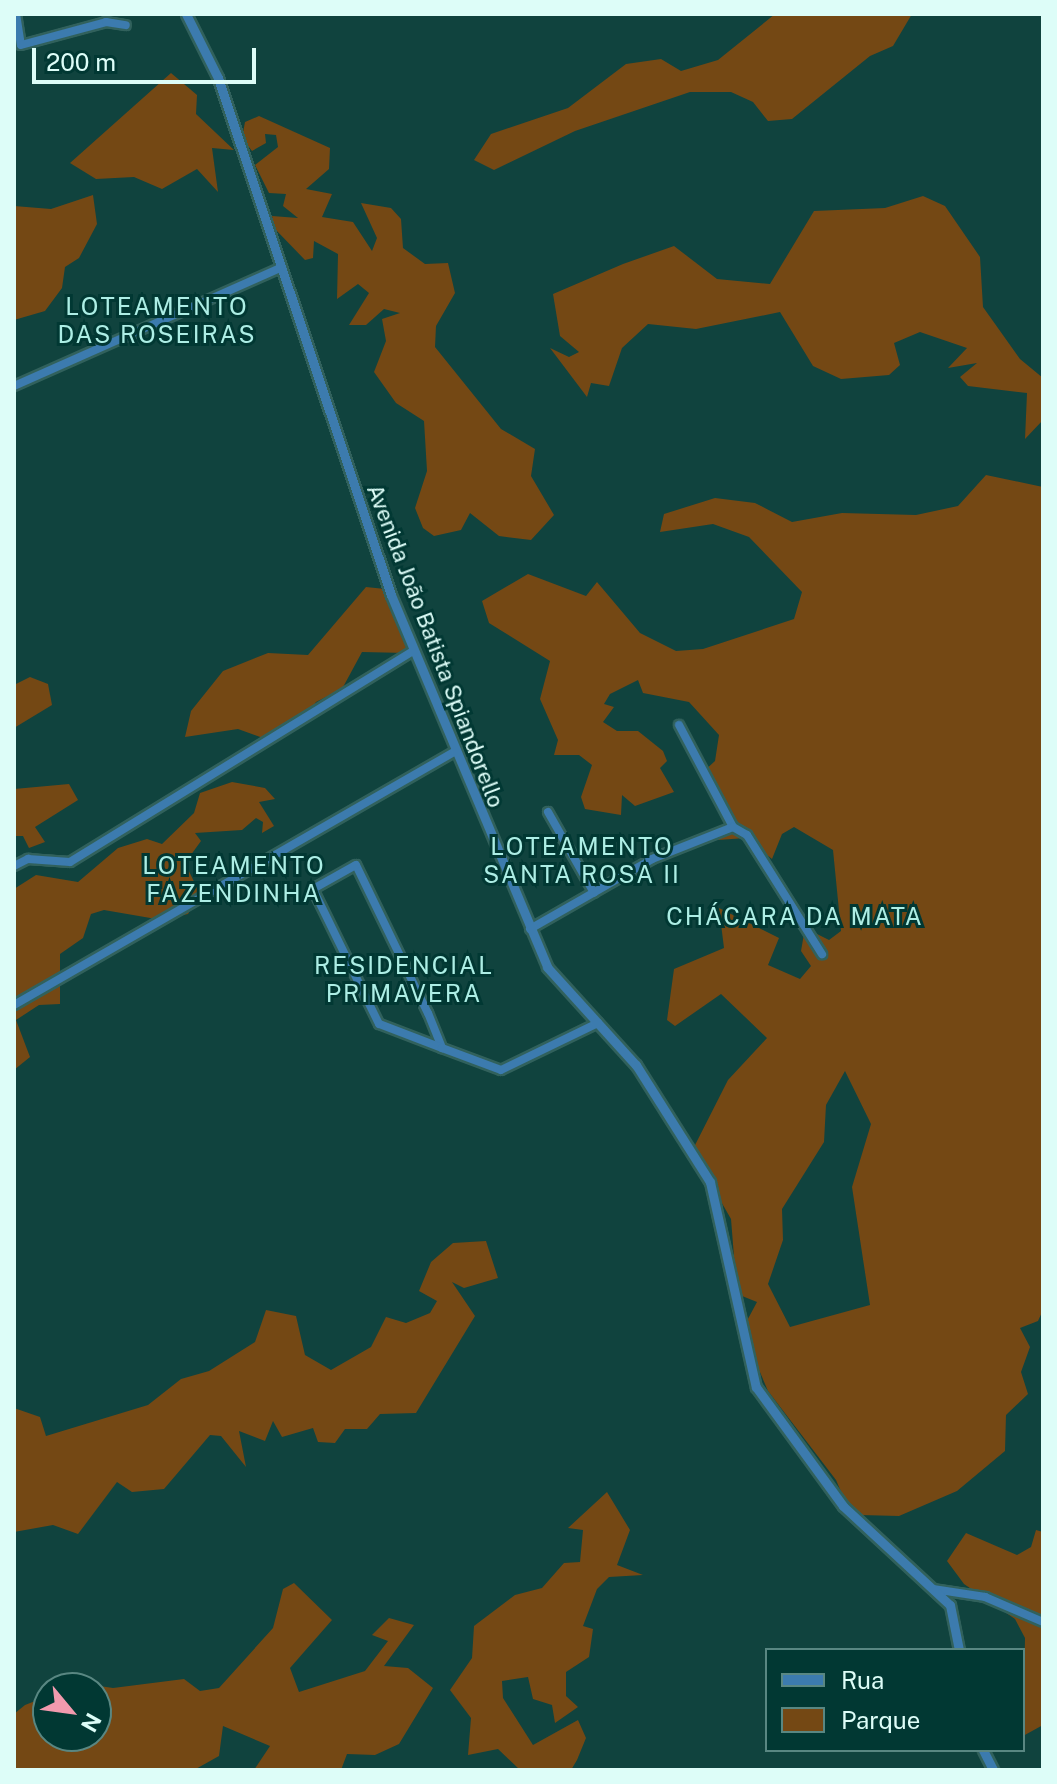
<!DOCTYPE html>
<html>
<head>
<meta charset="utf-8">
<style>
  body { margin:0 }
  #map { position:relative; width:1057px; height:1784px; overflow:hidden; background:#10433e; font-family:"Public Sans",sans-serif }
  div>[style] { position:absolute }
  .green>* { inset:0; background:#744814 }
  .roads { filter:drop-shadow(2px 0 #31615c) drop-shadow(-2px 0 #31615c) drop-shadow(0 2px #31615c) drop-shadow(0 -2px #31615c) }
  .minor>* { height:8px; margin:-4px; padding:0 4px; transform-origin:4px; border-radius:4px; background:#3c7bae }
  .tertiary>* { height:9px; margin:-4.5px; padding:0 4.5px; transform-origin:4.5px; border-radius:4.5px; background:#3c7bae }
  span { translate:-50% -50%; white-space:nowrap; text-align:center; line-height:1.15; -webkit-text-stroke:6px #013833; paint-order:stroke }
  .street-label { font-size:22px; color:#ddfdf8 }
  .neighbourhood-label { font-size:24px; color:#adeee5; letter-spacing:2px }
  .frame { position:absolute; inset:0; border:16px solid #ddfdf8; pointer-events:none }
  .legend { position:absolute; left:765px; top:1648px; width:260px; height:104px; box-sizing:border-box; background:#013833; border:2px solid #598782; margin:0; padding:10px 14px; list-style:none; font-size:24px; color:#ddfdf8 }
  .legend li { display:flex; align-items:center; gap:16px; height:40px }
  .legend b { width:40px; border:2px solid #598782 }
  .north { position:absolute; left:32px; top:1672px; width:80px; height:80px; box-sizing:border-box; background:#013833; border:2px solid #598782; border-radius:50%; rotate:119deg; font-size:22px; font-weight:700; line-height:32px; text-align:center; color:#ddfdf8 }
  .north::after { content:''; display:block; margin:auto; width:28px; height:36px; background:#f29aae; clip-path:polygon(50% 0,100% 100%,50% 72%,0 100%) }
  .scale { position:absolute; left:32px; top:48px; width:224px; height:36px; box-sizing:border-box; border:4px solid #ddfdf8; border-top:0; padding-left:10px; font-size:24px; line-height:28px; white-space:nowrap; color:#ddfdf8; -webkit-text-stroke:6px #013833; paint-order:stroke }
</style>
</head>
<body>
<div id="map">
  <div class="green">
    <div style="clip-path:polygon(775px 14px,912px 14px,893px 46px,870px 56px,792px 119px,768px 121px,753px 102px,731px 92px,690px 92px,575px 131px,494px 170px,474px 160px,491px 134px,568px 108px,626px 64px,661px 59px,681px 71px,718px 60px)"></div>
    <div style="clip-path:polygon(171px 73px,197px 95px,196px 114px,234px 150px,212px 148px,218px 192px,197px 169px,162px 189px,134px 177px,96px 179px,70px 163px)"></div>
    <div style="clip-path:polygon(259px 116px,330px 148px,329px 169px,306px 189px,332px 194px,322px 217px,353px 222px,372px 251px,377px 238px,361px 203px,391px 208px,401px 219px,403px 248px,425px 264px,448px 263px,455px 293px,436px 326px,435px 347px,501px 429px,535px 449px,531px 476px,554px 515px,531px 540px,499px 536px,470px 513px,461px 530px,434px 536px,423px 528px,415px 508px,427px 471px,424px 421px,396px 403px,374px 372px,386px 341px,382px 319px,400px 313px,384px 309px,366px 325px,349px 325px,369px 293px,358px 284px,337px 299px,338px 254px,314px 241px,313px 258px,305px 260px,274px 228px,272px 216px,298px 218px,283px 206px,286px 194px,269px 193px,255px 165px,278px 147px,276px 135px,265px 134px,266px 143px,252px 151px,242px 138px,245px 122px)"></div>
    <div style="clip-path:polygon(93px 195px,97px 224px,79px 258px,65px 267px,62px 288px,45px 311px,14px 320px,14px 206px,51px 209px)"></div>
    <div style="clip-path:polygon(923px 196px,945px 206px,980px 257px,983px 307px,1020px 359px,1043px 378px,1043px 420px,1025px 439px,1027px 393px,968px 386px,960px 377px,977px 363px,948px 368px,967px 348px,920px 332px,894px 343px,900px 365px,889px 375px,841px 379px,813px 366px,780px 312px,696px 329px,648px 324px,622px 348px,609px 386px,591px 383px,587px 397px,550px 348px,569px 357px,579px 352px,560px 336px,553px 294px,623px 264px,674px 246px,717px 279px,770px 284px,814px 211px,885px 208px)"></div>
    <div style="clip-path:polygon(evenodd,986px 475px,1043px 487px,1043px 1310px,1038px 1321px,1020px 1328px,1030px 1347px,1021px 1372px,1028px 1394px,1006px 1415px,1005px 1451px,957px 1491px,899px 1516px,860px 1515px,849px 1510px,836px 1480px,768px 1391px,742px 1330px,757px 1302px,737px 1294px,731px 1219px,692px 1151px,728px 1080px,767px 1038px,721px 994px,675px 1026px,667px 1020px,674px 969px,724px 948px,719px 908px,779px 938px,768px 965px,800px 979px,811px 966px,801px 951px,805px 928px,829px 940px,841px 931px,833px 850px,794px 827px,782px 834px,772px 859px,746px 838px,718px 840px,728px 813px,703px 772px,715px 761px,719px 735px,689px 702px,643px 693px,638px 680px,610px 694px,604px 704px,614px 707px,603px 722px,617px 731px,638px 731px,663px 751px,667px 761px,660px 768px,674px 792px,635px 806px,622px 795px,621px 815px,585px 809px,581px 797px,592px 765px,579px 755px,554px 755px,558px 740px,540px 699px,550px 661px,489px 623px,482px 601px,528px 574px,586px 596px,597px 582px,640px 633px,676px 651px,703px 649px,794px 619px,802px 592px,749px 537px,713px 524px,660px 532px,664px 514px,715px 498px,755px 503px,792px 522px,842px 513px,916px 515px,958px 506px,986px 475px,845px 1071px,871px 1124px,852px 1187px,870px 1305px,790px 1327px,768px 1284px,783px 1240px,782px 1209px,824px 1142px,826px 1105px,845px 1071px)"></div>
    <div style="clip-path:polygon(366px 587px,385px 589px,404px 618px,407px 653px,362px 652px,342px 689px,316px 702px,299px 727px,274px 742px,238px 729px,185px 737px,191px 711px,223px 671px,268px 653px,308px 655px)"></div>
    <div style="clip-path:polygon(30px 677px,48px 684px,52px 705px,14px 728px,14px 685px)"></div>
    <div style="clip-path:polygon(232px 782px,265px 788px,275px 799px,259px 802px,274px 826px,262px 833px,263px 822px,256px 818px,242px 830px,195px 833px,201px 841px,185px 863px,200px 894px,188px 914px,162px 920px,104px 910px,91px 914px,83px 938px,60px 954px,60px 1004px,39px 1005px,16px 1020px,30px 1057px,14px 1070px,14px 889px,36px 875px,78px 882px,118px 848px,147px 839px,162px 844px,194px 813px,200px 793px)"></div>
    <div style="clip-path:polygon(69px 784px,78px 800px,35px 827px,45px 842px,29px 848px,23px 836px,14px 836px,14px 789px)"></div>
    <div style="clip-path:polygon(486px 1241px,498px 1278px,464px 1288px,452px 1282px,475px 1316px,416px 1413px,380px 1414px,367px 1429px,345px 1429px,335px 1443px,318px 1442px,313px 1428px,282px 1437px,273px 1421px,265px 1441px,239px 1431px,246px 1467px,221px 1436px,210px 1435px,164px 1489px,132px 1492px,117px 1482px,78px 1534px,53px 1525px,14px 1532px,14px 1408px,40px 1417px,46px 1436px,148px 1405px,181px 1379px,209px 1371px,255px 1342px,266px 1310px,296px 1316px,305px 1355px,331px 1370px,371px 1347px,386px 1317px,406px 1323px,430px 1313px,437px 1301px,419px 1291px,431px 1262px,453px 1243px)"></div>
    <div style="clip-path:polygon(607px 1492px,630px 1530px,617px 1565px,643px 1575px,609px 1577px,597px 1589px,583px 1626px,593px 1629px,589px 1657px,566px 1672px,566px 1696px,578px 1707px,555px 1723px,552px 1705px,533px 1699px,528px 1677px,502px 1681px,503px 1698px,533px 1745px,578px 1720px,586px 1738px,577px 1760px,571px 1770px,520px 1770px,498px 1749px,468px 1755px,471px 1718px,450px 1690px,472px 1658px,474px 1626px,515px 1595px,542px 1588px,564px 1563px,580px 1562px,583px 1530px,568px 1528px)"></div>
    <div style="clip-path:polygon(1036px 1530px,1043px 1532px,1043px 1725px,1023px 1736px,1025px 1638px,1015px 1619px,964px 1584px,947px 1561px,966px 1533px,1017px 1555px,1031px 1547px)"></div>
    <div style="clip-path:polygon(294px 1583px,332px 1620px,290px 1668px,299px 1692px,365px 1671px,388px 1641px,372px 1635px,389px 1618px,414px 1625px,384px 1666px,408px 1668px,433px 1688px,399px 1744px,375px 1755px,347px 1754px,341px 1770px,254px 1770px,270px 1746px,223px 1726px,219px 1756px,194px 1770px,14px 1770px,14px 1714px,25px 1705px,48px 1696px,48px 1736px,96px 1736px,96px 1688px,58px 1688px,66px 1681px,113px 1688px,184px 1679px,200px 1691px,219px 1688px,273px 1628px,283px 1589px)"></div>
  </div>
  <div class="roads">
    <div class="minor">
      <div style="left:16px;top:14px;width:31px;rotate:81deg"></div>
      <div style="left:21px;top:45px;width:88px;rotate:-15.1deg"></div>
      <div style="left:106px;top:22px;width:20px;rotate:9deg"></div>
      <div style="left:14px;top:386px;width:293px;rotate:-23.9deg"></div>
      <div style="left:679px;top:725px;width:115px;rotate:62.1deg"></div>
      <div style="left:548px;top:812px;width:93px;rotate:60.4deg"></div>
      <div style="left:356px;top:865px;width:165px;rotate:64.1deg"></div>
      <div style="left:428px;top:1013px;width:38px;rotate:68deg"></div>
      <div style="left:442px;top:1048px;width:67px;rotate:-159.1deg"></div>
      <div style="left:379px;top:1024px;width:150px;rotate:-116.1deg"></div>
      <div style="left:313px;top:889px;width:49px;rotate:-29.2deg"></div>
      <div style="left:14px;top:866px;width:16px;rotate:-27deg"></div>
      <div style="left:28px;top:859px;width:42px;rotate:4.1deg"></div>
      <div style="left:70px;top:862px;width:403px;rotate:-31.6deg"></div>
      <div style="left:530px;top:929px;width:141px;rotate:-29.8deg"></div>
      <div style="left:652px;top:859px;width:87px;rotate:-21.6deg"></div>
      <div style="left:733px;top:827px;width:16px;rotate:30deg"></div>
      <div style="left:747px;top:835px;width:141px;rotate:57.8deg"></div>
      <div style="left:14px;top:1005px;width:508px;rotate:-29.9deg"></div>
      <div style="left:442px;top:1048px;width:63px;rotate:20.4deg"></div>
      <div style="left:501px;top:1070px;width:108px;rotate:-25.9deg"></div>
      <div style="left:933px;top:1589px;width:53px;rotate:8.7deg"></div>
      <div style="left:985px;top:1597px;width:63px;rotate:23.3deg"></div>
    </div>
    <div class="tertiary">
      <div style="left:186px;top:14px;width:72px;rotate:63.4deg"></div>
      <div style="left:218px;top:78px;width:545px;rotate:71.5deg"></div>
      <div style="left:391px;top:595px;width:403px;rotate:67.2deg"></div>
      <div style="left:547px;top:967px;width:132px;rotate:47.8deg"></div>
      <div style="left:636px;top:1065px;width:138px;rotate:57.7deg"></div>
      <div style="left:710px;top:1182px;width:210px;rotate:77.4deg"></div>
      <div style="left:756px;top:1387px;width:147px;rotate:53.8deg"></div>
      <div style="left:843px;top:1506px;width:146px;rotate:42.8deg"></div>
      <div style="left:950px;top:1605px;width:46px;rotate:78.7deg"></div>
      <div style="left:983px;top:1750px;width:22px;rotate:63deg"></div>
    </div>
  </div>
  <div class="street-label">
    <span style="left:435px;top:646px;rotate:69deg">Avenida João Batista Spiandorello</span>
  </div>
  <div class="neighbourhood-label">
    <span style="left:157px;top:321px">LOTEAMENTO<br>DAS ROSEIRAS</span>
    <span style="left:582px;top:861px">LOTEAMENTO<br>SANTA ROSA II</span>
    <span style="left:234px;top:880px">LOTEAMENTO<br>FAZENDINHA</span>
    <span style="left:795px;top:917px">CHÁCARA DA MATA</span>
    <span style="left:404px;top:980px">RESIDENCIAL<br>PRIMAVERA</span>
  </div>
  <div class="frame"></div>
  <ul class="legend">
  <li><b style="height:10px;background:#3c7bae"></b>Rua</li>
  <li><b style="height:22px;background:#744814"></b>Parque</li>
  </ul>
  <div class="north">N</div>
  <div class="scale">200 m</div>
</div>
</body>
</html>
